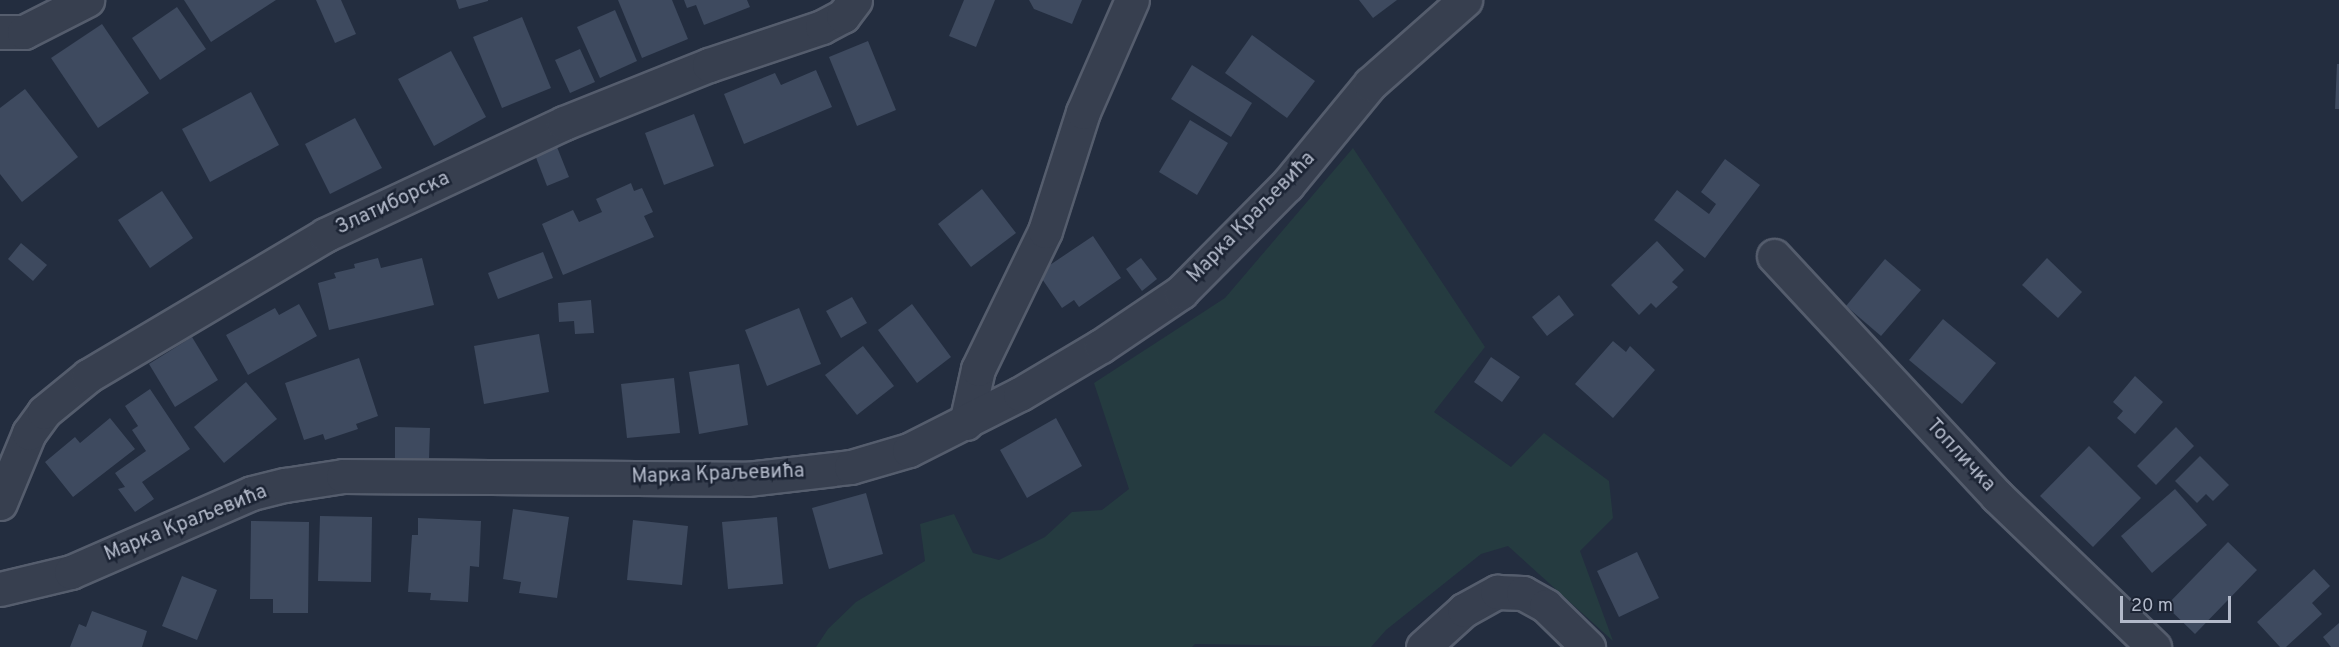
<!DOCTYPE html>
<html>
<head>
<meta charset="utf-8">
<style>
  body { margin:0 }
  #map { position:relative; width:2339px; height:647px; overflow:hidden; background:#232d3f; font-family:Overpass,sans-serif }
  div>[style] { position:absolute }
  .green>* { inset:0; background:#253b40 }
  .building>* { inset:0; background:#3e4a5f }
  .roads { filter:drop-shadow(2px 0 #555d6d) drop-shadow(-2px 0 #555d6d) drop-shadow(0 2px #555d6d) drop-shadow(0 -2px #555d6d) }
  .minor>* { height:33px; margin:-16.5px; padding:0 16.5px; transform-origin:16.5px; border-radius:16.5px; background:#373f4f }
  span { translate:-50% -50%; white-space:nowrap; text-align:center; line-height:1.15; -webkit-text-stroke:5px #1c2434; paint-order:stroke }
  .street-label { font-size:20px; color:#b3baca }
  .scale { position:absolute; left:2120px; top:596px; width:111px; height:27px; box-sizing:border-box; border:3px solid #b3baca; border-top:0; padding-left:8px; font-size:18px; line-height:21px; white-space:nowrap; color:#b3baca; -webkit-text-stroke:4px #1c2434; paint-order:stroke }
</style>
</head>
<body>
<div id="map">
  <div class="green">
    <div style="clip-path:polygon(1353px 148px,1485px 347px,1434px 412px,1511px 467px,1544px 433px,1609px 481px,1613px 518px,1580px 551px,1613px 641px,1508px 546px,1481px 554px,1386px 630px,1371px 647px,1195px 644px,1192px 647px,816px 647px,828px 629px,856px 602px,925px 561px,920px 524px,954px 514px,973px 553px,999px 560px,1045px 537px,1072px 512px,1102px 510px,1129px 489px,1094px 383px,1225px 298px)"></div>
  </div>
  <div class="building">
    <div style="clip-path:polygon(184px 0,276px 0,211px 42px)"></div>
    <div style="clip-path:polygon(316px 0,341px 0,356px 34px,335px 43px)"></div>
    <div style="clip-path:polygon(456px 0,488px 0,488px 1px,459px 9px)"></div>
    <div style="clip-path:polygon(618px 0,672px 0,688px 39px,642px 58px)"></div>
    <div style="clip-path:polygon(684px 0,747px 0,750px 7px,704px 25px,696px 5px,687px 8px)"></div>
    <div style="clip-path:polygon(964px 0,995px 0,976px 47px,949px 36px)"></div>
    <div style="clip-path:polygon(1029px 0,1082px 0,1072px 24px,1034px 9px)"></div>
    <div style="clip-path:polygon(1359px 0,1397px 0,1373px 18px)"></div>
    <div style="clip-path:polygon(177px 7px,206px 49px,160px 80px,132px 38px)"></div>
    <div style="clip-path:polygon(615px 10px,637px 61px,600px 78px,577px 27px)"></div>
    <div style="clip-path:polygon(522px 17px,551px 88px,502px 108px,473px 37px)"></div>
    <div style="clip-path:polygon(102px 24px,149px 93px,98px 128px,51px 58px)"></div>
    <div style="clip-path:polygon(1252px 35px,1315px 81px,1287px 118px,1225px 73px)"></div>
    <div style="clip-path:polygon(868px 41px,896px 110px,857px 126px,829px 57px)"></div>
    <div style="clip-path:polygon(580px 49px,595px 82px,570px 93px,555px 60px)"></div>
    <div style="clip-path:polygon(451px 51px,486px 117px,434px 146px,398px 79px)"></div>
    <div style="clip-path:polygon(2337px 64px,2339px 64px,2339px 109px,2335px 109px)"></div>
    <div style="clip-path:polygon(1192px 65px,1252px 103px,1231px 137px,1171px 99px)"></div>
    <div style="clip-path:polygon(816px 70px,832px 107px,744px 144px,724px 94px,775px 73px,781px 85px)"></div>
    <div style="clip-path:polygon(25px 89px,78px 157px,22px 202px,0 174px,0 108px)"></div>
    <div style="clip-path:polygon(251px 92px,279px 145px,210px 182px,182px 129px)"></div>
    <div style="clip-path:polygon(694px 114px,714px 166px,664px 185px,645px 133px)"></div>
    <div style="clip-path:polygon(355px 118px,382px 168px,330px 194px,305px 144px)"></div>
    <div style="clip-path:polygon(1190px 120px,1228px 143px,1197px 195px,1159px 172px)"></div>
    <div style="clip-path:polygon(557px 147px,569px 177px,547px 186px,535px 155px)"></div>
    <div style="clip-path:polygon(1725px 159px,1760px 185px,1705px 258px,1654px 220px,1677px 190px,1709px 214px,1716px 204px,1701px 192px)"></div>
    <div style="clip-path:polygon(631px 183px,634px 191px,642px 188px,653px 212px,644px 216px,654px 237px,563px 275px,542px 224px,573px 210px,579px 222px,602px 212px,596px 199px)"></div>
    <div style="clip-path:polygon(982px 189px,1016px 233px,971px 267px,938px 224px)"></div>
    <div style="clip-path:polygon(162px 191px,193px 238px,150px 268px,118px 220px)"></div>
    <div style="clip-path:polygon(1093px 236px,1121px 278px,1079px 307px,1074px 300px,1062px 308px,1038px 273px)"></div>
    <div style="clip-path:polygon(1657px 241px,1684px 270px,1672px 282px,1678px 287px,1656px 308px,1651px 303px,1639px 315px,1611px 285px)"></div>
    <div style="clip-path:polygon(21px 243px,47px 265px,33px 281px,8px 259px)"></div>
    <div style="clip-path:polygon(543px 252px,553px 278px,498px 299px,488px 273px)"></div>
    <div style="clip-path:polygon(378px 258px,381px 268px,422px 258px,434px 305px,329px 330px,318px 283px,336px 278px,334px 273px,355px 268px,354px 264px)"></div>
    <div style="clip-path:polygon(1141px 258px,1157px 279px,1142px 291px,1126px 269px)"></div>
    <div style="clip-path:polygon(2047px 258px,2082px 292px,2058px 318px,2022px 285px)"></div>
    <div style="clip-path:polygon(1885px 259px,1921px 290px,1881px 336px,1846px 306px)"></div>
    <div style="clip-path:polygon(1559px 295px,1574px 315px,1547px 336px,1532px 317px)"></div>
    <div style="clip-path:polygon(852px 297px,867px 323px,841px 338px,826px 311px)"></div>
    <div style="clip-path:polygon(591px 300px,594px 333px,575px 334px,574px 321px,559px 322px,558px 303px)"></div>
    <div style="clip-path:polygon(299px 304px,317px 336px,248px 375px,226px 335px,275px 308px,279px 315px)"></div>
    <div style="clip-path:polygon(912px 304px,951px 357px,917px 383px,878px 330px)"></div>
    <div style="clip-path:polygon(799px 308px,821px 364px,767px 386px,745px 330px)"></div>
    <div style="clip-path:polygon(1943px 319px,1996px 363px,1962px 404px,1909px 360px)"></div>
    <div style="clip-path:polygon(539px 334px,549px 392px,484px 404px,474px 346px)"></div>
    <div style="clip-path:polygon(192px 337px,218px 380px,175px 407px,149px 364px)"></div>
    <div style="clip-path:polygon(1613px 341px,1626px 352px,1630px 346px,1655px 370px,1613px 418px,1575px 384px)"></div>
    <div style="clip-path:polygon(863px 346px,894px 386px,857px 415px,825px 375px)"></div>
    <div style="clip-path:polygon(1491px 357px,1520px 377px,1502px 402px,1474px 382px)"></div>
    <div style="clip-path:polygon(359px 358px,378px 416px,356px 424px,358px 429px,325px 440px,323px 434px,304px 440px,285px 383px)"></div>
    <div style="clip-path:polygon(739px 364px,748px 425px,699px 434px,689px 372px)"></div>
    <div style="clip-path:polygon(2135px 376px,2163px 402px,2135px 434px,2117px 418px,2123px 411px,2113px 402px)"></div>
    <div style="clip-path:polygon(674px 378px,680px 433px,627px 438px,621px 384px)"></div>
    <div style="clip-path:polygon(246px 382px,277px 419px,224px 463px,194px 427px)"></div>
    <div style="clip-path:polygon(150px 389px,190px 449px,142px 482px,154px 499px,135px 512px,118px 489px,125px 487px,115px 473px,146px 451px,132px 430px,138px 426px,125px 406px)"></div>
    <div style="clip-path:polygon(110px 418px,135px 449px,73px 497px,45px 462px,75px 437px,80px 443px)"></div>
    <div style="clip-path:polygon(1056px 418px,1082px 466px,1027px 498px,1000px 450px)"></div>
    <div style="clip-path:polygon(395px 427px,430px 428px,429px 458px,395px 458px)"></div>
    <div style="clip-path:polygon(2176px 427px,2194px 446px,2156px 485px,2137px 466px)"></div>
    <div style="clip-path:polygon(2089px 446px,2141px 498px,2093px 547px,2040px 496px)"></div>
    <div style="clip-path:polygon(2200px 456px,2229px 485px,2213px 501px,2206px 494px,2197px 503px,2175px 481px)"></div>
    <div style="clip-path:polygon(2175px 489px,2207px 525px,2152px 573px,2121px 536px)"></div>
    <div style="clip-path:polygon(866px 493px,883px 554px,829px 569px,812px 508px)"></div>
    <div style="clip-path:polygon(513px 509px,569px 517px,557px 598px,519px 593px,521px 582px,503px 579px)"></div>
    <div style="clip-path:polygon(320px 516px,372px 517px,371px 582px,318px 581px)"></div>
    <div style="clip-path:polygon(777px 517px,783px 584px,728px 589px,722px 522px)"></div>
    <div style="clip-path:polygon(418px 518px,481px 521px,479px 567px,470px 566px,468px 602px,430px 600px,431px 593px,408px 592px,412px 535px,418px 535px)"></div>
    <div style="clip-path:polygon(633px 520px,688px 526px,682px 585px,627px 580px)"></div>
    <div style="clip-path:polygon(251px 521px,309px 522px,308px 613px,273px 613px,273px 599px,250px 599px)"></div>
    <div style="clip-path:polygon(2228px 542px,2257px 570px,2195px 634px,2166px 606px)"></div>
    <div style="clip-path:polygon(1637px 552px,1659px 598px,1619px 617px,1597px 571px)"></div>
    <div style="clip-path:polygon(2314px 569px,2330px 586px,2312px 603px,2322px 614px,2286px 647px,2280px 647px,2257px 622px)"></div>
    <div style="clip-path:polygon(182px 576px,217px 590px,197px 640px,162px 626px)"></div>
    <div style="clip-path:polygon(92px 611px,147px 631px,142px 647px,70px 647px,79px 624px,86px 627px)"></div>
    <div style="clip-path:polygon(2339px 623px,2339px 647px,2331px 647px,2323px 637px)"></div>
  </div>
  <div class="roads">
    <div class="minor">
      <div style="left:0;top:32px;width:24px"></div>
      <div style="left:24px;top:32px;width:71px;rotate:-26.9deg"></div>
      <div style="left:1774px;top:256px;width:328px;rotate:47.1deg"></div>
      <div style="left:1997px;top:496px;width:218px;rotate:43.9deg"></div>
      <div style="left:966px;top:423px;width:55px;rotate:-77.5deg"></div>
      <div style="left:978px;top:369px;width:153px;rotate:-64.1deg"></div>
      <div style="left:1045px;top:231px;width:125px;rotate:-72.3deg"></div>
      <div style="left:1083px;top:112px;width:122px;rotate:-66.4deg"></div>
      <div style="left:0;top:503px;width:76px;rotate:-67.5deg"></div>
      <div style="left:29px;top:433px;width:26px;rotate:-54deg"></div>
      <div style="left:44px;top:412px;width:57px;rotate:-39.3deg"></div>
      <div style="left:88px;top:376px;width:276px;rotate:-30.7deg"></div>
      <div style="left:325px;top:235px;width:264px;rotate:-25.1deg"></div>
      <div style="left:564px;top:123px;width:156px;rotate:-21.8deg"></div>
      <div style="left:709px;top:65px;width:119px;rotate:-18.6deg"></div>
      <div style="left:822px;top:27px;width:24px;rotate:-28deg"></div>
      <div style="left:843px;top:16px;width:20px;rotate:-53deg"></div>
      <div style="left:0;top:589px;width:73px;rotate:-13.5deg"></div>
      <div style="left:71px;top:572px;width:197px;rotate:-23.6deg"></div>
      <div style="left:252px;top:493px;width:34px;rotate:-14deg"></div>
      <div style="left:285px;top:485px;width:59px;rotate:-8.8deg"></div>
      <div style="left:343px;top:476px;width:404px;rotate:0.4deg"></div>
      <div style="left:747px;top:479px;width:105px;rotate:-6.6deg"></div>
      <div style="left:851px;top:467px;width:60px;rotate:-16.3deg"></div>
      <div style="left:909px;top:450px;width:124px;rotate:-26.8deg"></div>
      <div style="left:1020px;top:394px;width:94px;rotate:-30.7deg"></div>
      <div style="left:1101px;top:346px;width:97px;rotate:-34deg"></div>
      <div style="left:1181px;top:292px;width:151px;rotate:-45.3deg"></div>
      <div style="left:1287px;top:185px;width:131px;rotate:-50.6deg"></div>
      <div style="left:1370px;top:84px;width:127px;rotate:-41.5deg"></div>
      <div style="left:1423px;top:647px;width:55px;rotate:-42.1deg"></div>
      <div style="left:1464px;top:610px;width:38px;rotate:-29deg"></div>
      <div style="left:1497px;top:592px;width:26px;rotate:2deg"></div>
      <div style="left:1523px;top:593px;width:26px;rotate:29deg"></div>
      <div style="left:1546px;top:606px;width:59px;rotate:44.3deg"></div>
    </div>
  </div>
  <div class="street-label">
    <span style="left:393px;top:204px;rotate:-25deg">Златиборска</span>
    <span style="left:1252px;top:218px;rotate:-46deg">Марка Краљевића</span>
    <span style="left:1960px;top:456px;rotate:47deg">Топличка</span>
    <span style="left:718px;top:475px;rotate:-2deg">Марка Краљевића</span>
    <span style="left:186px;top:524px;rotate:-22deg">Марка Краљевића</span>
  </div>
  <div class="scale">20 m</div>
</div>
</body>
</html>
